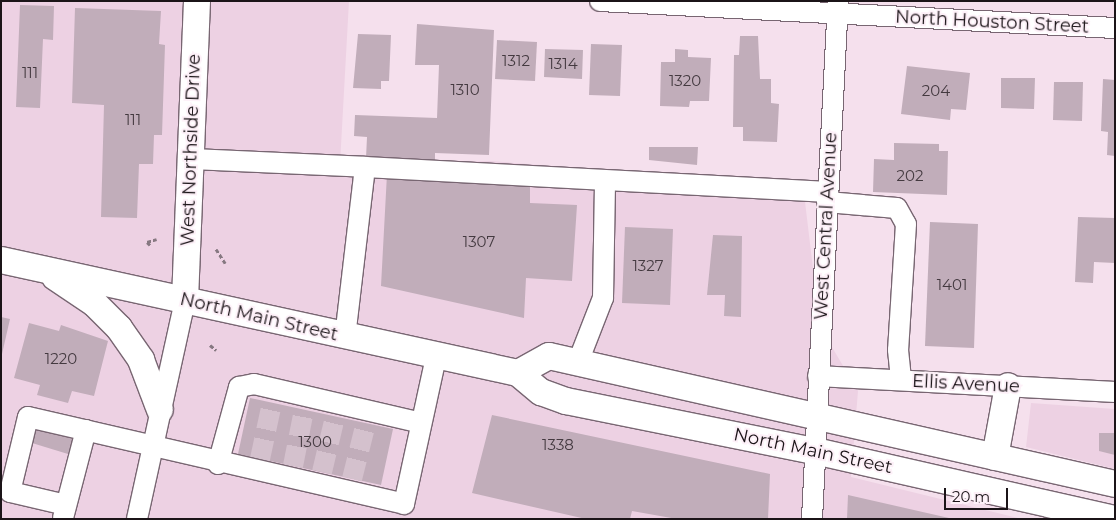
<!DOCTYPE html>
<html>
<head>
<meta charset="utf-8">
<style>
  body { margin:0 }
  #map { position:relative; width:1116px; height:520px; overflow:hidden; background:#f5e0ed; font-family:Montserrat,sans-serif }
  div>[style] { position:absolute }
  .built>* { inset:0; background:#edd1e3 }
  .building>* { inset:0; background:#c1adba }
  .minor-tunnel>* { height:20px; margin-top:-10px; transform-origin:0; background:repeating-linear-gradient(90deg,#d4c1cd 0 20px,transparent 0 30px) }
  .path>* { height:3px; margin-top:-1.5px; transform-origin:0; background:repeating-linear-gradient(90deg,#867881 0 4px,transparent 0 6.5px) }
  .roads { filter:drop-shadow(1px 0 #786672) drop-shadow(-1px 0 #786672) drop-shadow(0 1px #786672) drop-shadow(0 -1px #786672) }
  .minor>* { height:20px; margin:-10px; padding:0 10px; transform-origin:10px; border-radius:10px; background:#fff }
  .major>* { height:26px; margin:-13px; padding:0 13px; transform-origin:13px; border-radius:13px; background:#fff }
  span { translate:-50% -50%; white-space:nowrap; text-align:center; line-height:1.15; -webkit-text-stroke:4px #fdf0f8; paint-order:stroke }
  .number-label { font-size:15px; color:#443a40 }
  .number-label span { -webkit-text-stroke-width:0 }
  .street-label { font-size:18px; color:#1b1418 }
  .frame { position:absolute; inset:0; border:2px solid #1b1418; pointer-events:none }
  .scale { position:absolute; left:944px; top:488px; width:64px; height:22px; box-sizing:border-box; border:2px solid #1b1418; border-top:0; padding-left:6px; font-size:15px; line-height:18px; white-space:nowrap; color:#1b1418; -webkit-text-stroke:4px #fdf0f8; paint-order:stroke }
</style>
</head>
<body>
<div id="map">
  <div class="built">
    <div style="clip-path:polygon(1px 1px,349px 1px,340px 164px,490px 161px,803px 185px,820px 327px,858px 391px,851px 477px,1022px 519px,1px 519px)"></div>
    <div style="clip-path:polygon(1031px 403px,1115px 409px,1115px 469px,1026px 447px)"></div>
  </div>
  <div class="building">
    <div style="clip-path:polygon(20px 5px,54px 6px,53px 40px,43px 39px,40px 108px,16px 107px)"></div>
    <div style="clip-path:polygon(75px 8px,161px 11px,159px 44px,165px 45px,162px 135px,154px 135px,153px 164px,139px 164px,137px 218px,101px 217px,104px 105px,72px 103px)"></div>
    <div style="clip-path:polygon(417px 24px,494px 30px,489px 155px,435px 153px,435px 160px,366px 158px,367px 137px,354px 136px,355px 115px,437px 118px,439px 65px,415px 65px)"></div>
    <div style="clip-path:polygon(358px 34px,391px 35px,389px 81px,381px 81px,381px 89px,353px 88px)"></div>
    <div style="clip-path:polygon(740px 36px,758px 36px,760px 79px,771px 79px,771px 103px,779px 104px,777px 142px,743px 141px,743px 127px,733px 127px,734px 55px,739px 55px)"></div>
    <div style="clip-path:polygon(497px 40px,537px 42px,535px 81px,495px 79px)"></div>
    <div style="clip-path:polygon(591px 44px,622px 45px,620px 96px,589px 95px)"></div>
    <div style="clip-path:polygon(545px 49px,583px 50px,582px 79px,544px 77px)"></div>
    <div style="clip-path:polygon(675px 49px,688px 50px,688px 57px,711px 58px,709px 101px,690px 101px,689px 107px,660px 106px,661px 62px,675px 62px)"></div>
    <div style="clip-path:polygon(907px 66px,970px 73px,966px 110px,951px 109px,950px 120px,901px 114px)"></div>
    <div style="clip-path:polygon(1001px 78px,1035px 78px,1034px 109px,1001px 108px)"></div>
    <div style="clip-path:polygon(1103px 79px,1115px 80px,1115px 156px,1107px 155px,1108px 132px,1101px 131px)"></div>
    <div style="clip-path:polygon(1054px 82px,1083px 82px,1082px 121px,1053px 120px)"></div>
    <div style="clip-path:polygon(894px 143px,939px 144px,939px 151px,948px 151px,947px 195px,873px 192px,874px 159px,894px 160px)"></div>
    <div style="clip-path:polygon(649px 147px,698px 147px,697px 165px,649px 160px)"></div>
    <div style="clip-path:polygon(387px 174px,530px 183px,530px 203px,577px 205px,572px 281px,526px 278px,524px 318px,381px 286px)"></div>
    <div style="clip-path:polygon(1078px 217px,1115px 218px,1115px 263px,1094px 262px,1093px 283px,1075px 282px)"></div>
    <div style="clip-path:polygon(930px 222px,978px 224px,974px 348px,925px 346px)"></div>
    <div style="clip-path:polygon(625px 227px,673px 229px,670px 305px,622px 303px)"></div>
    <div style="clip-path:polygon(713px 235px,742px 236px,741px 317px,724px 316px,725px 295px,707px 295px)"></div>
    <div style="clip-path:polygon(1px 317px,10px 319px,2px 354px,1px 354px)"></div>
    <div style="clip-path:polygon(29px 323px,59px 331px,61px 325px,108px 341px,94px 396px,72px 391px,68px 403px,37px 395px,40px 385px,14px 378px)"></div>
    <div style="clip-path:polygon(250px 398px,393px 429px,381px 485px,238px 454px)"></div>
    <div style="clip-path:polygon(492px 415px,770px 474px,768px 519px,677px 519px,632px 511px,630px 519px,586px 519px,472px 493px)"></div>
    <div style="clip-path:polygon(36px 428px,73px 439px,68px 454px,32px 443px)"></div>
    <div style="clip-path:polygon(1099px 433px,1115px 433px,1115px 455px,1099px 451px)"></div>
    <div style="clip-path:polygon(848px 495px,949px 518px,949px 519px,847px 519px)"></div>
  </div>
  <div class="minor-tunnel">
    <div style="left:260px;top:459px;width:57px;rotate:-77.9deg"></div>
    <div style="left:293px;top:466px;width:57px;rotate:-78.9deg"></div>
    <div style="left:322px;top:472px;width:57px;rotate:-76.7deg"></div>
    <div style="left:352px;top:479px;width:58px;rotate:-76deg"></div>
  </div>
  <div class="path">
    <div style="left:150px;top:245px;width:4px;rotate:-135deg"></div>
    <div style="left:147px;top:242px;width:10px;rotate:-17deg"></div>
    <div style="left:216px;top:249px;width:17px;rotate:57deg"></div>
    <div style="left:210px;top:345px;width:8px;rotate:40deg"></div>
  </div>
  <div class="roads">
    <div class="minor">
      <div style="left:600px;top:1px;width:516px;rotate:3deg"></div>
      <div style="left:191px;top:159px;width:174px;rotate:2.6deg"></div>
      <div style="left:365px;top:167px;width:171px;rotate:96.7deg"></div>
      <div style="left:365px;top:167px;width:464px;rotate:3.1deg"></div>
      <div style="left:827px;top:202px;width:70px;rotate:4.9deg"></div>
      <div style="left:897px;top:208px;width:18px;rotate:61deg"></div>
      <div style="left:906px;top:224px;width:126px;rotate:93.6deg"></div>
      <div style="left:898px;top:350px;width:30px;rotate:84deg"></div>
      <div style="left:578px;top:362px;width:69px;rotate:-68.7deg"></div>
      <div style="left:603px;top:298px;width:116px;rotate:-89deg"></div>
      <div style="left:818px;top:376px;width:297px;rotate:3.1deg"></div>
      <div style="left:218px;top:464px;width:80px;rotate:-74.7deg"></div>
      <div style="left:239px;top:387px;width:15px;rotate:-11deg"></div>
      <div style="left:254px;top:384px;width:171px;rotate:13.1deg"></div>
      <div style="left:66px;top:505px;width:57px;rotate:-166.9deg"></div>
      <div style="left:10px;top:492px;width:77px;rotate:-76.5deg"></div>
      <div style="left:28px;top:417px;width:386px;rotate:13deg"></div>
      <div style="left:404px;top:504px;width:150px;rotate:-77.7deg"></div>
      <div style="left:63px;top:518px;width:91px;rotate:-75.4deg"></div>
      <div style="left:137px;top:519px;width:224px;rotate:-77.6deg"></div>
      <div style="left:812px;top:519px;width:519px;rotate:-87.13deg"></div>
    </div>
    <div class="major">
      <div style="left:1px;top:260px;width:529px;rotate:12.33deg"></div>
      <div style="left:518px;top:373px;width:30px;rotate:40deg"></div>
      <div style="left:541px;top:392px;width:27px;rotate:20deg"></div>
      <div style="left:566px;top:401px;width:254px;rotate:11.4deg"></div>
      <div style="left:815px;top:451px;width:307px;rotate:12.8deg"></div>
      <div style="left:55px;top:277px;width:48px;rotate:34deg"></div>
      <div style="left:95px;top:304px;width:34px;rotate:45deg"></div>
      <div style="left:119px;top:328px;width:39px;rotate:55deg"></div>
      <div style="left:141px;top:360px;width:53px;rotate:69.2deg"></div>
      <div style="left:185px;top:300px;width:299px;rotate:-87.7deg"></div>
      <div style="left:518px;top:373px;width:35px;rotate:-29deg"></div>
      <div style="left:549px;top:356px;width:580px;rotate:12.74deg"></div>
      <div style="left:995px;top:457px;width:72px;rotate:-79.6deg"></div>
    </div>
  </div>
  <div class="number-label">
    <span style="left:516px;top:61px">1312</span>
    <span style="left:563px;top:64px">1314</span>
    <span style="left:30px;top:73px">111</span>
    <span style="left:685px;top:81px">1320</span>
    <span style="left:465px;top:90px">1310</span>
    <span style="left:936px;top:91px">204</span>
    <span style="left:133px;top:120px">111</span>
    <span style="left:910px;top:176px">202</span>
    <span style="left:479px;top:242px">1307</span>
    <span style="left:648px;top:266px">1327</span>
    <span style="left:952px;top:285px">1401</span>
    <span style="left:61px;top:359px">1220</span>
    <span style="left:315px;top:442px">1300</span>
    <span style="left:558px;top:445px">1338</span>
  </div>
  <div class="street-label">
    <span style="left:992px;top:22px;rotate:3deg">North Houston Street</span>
    <span style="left:191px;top:150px;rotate:-88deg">West Northside Drive</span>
    <span style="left:826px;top:226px;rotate:-87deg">West Central Avenue</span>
    <span style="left:259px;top:317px;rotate:13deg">North Main Street</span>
    <span style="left:966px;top:384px;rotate:3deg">Ellis Avenue</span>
    <span style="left:813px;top:451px;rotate:12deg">North Main Street</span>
  </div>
  <div class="frame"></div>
  <div class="scale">20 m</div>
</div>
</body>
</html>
